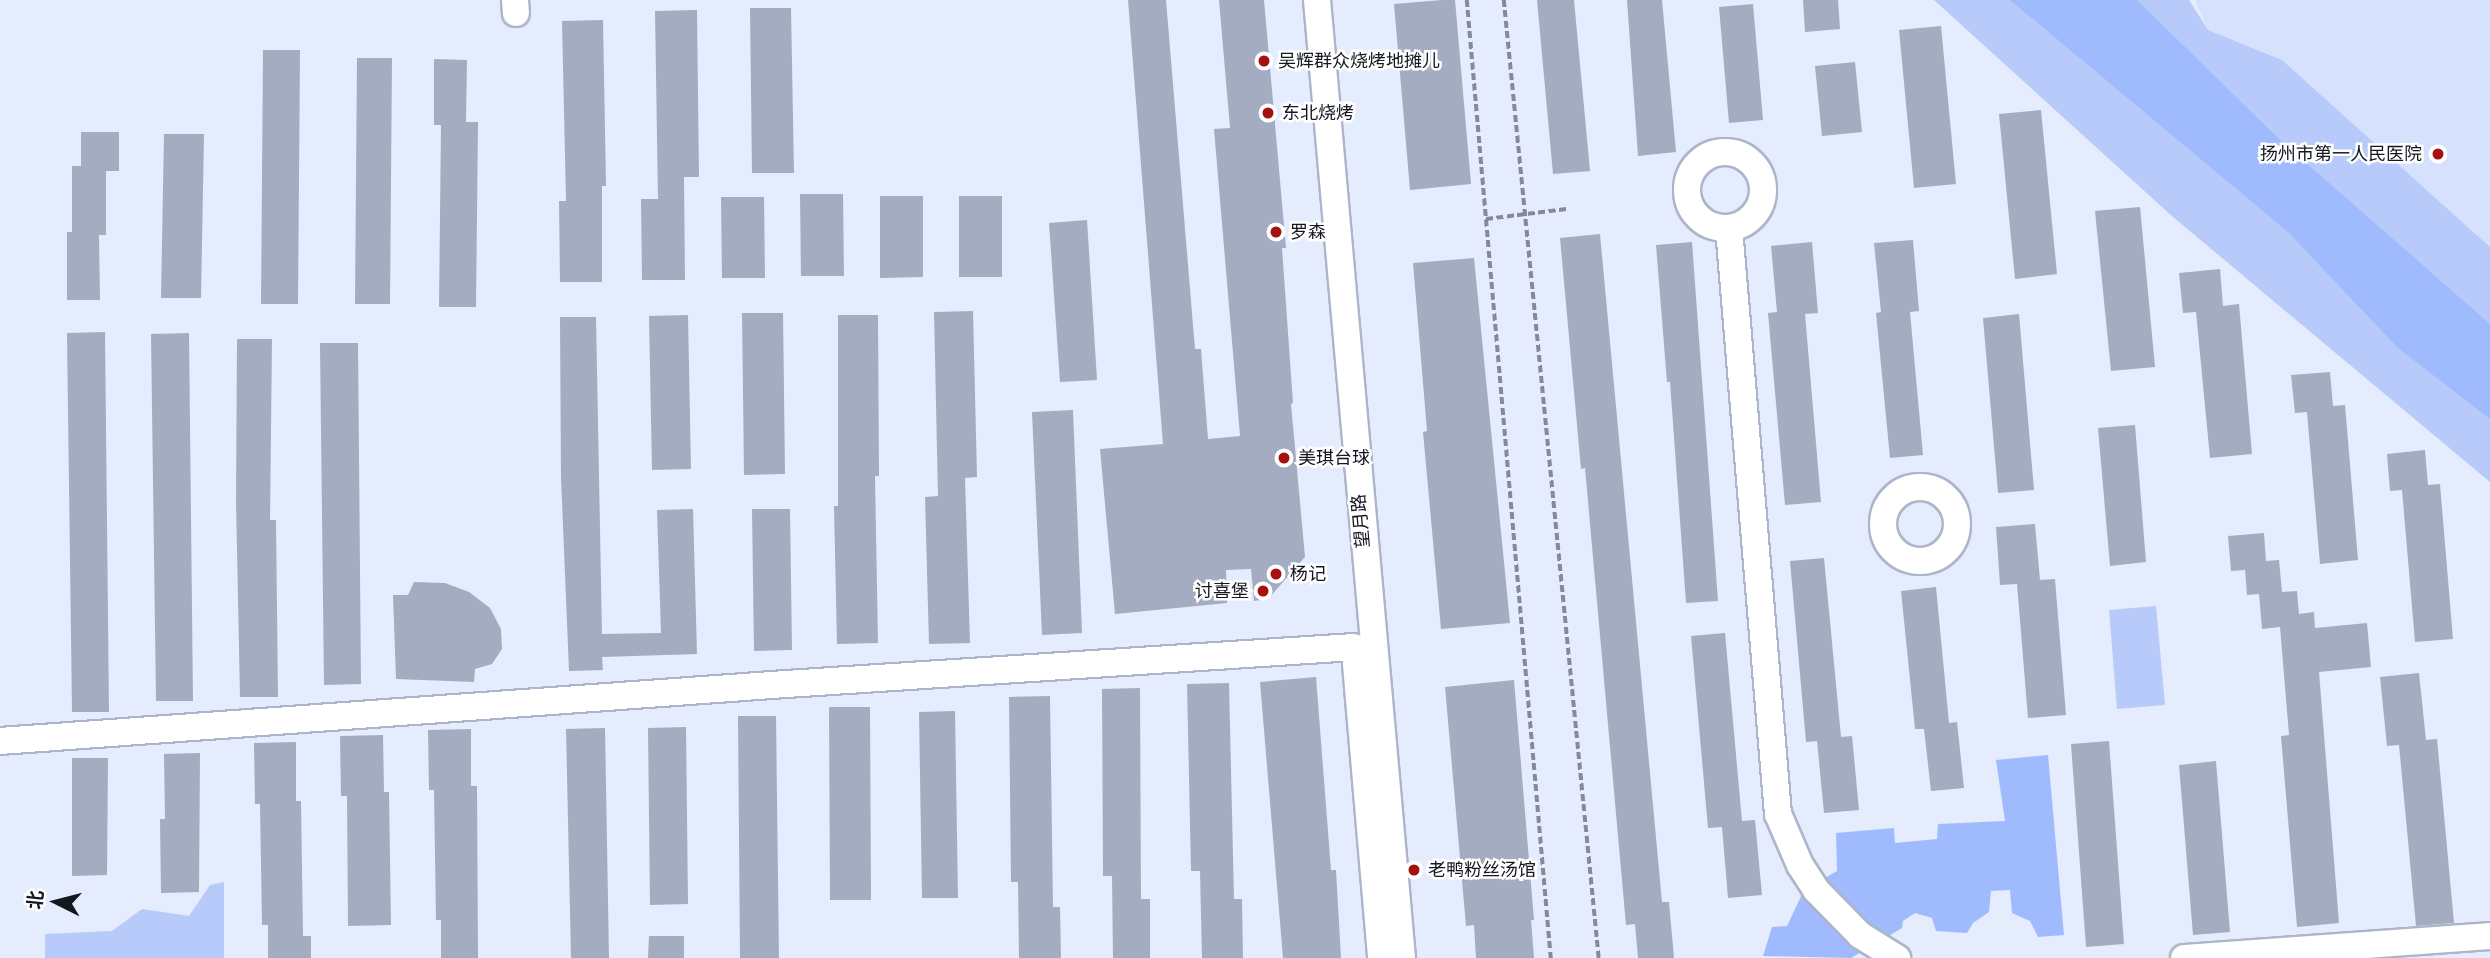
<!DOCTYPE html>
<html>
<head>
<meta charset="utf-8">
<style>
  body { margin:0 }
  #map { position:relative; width:2490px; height:958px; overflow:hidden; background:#e4ecfd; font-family:Raleway,"Noto Sans SC",sans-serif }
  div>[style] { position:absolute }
  .built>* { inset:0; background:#d5e1fd }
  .green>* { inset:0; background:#b7caf9 }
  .water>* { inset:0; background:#a0bbfd }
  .building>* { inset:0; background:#a4acc1 }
  .path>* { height:3.5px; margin-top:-1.75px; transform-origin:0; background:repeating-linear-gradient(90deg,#848a97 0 7px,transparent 0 10.5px) }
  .roads { filter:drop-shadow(2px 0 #acb5c9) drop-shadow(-2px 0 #acb5c9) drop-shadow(0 2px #acb5c9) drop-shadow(0 -2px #acb5c9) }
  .minor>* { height:26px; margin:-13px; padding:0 13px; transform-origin:13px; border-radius:13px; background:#fff }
  .minor>.ring { margin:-13px; padding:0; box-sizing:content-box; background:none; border:26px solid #fff; border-radius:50% }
  .dots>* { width:19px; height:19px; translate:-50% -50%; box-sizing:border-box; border:4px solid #fff; border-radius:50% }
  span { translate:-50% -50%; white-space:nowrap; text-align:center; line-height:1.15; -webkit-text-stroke:5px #fff; paint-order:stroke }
  .poi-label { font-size:18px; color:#14171f }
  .left { translate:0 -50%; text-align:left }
  .right { translate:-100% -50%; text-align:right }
  .street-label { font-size:18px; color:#14171f }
  .north { position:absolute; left:21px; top:867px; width:70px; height:70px; -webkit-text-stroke:5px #fff; paint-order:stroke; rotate:276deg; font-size:19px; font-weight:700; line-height:28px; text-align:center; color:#14171f }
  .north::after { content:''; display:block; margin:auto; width:24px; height:32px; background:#14171f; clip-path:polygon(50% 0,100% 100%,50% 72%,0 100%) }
</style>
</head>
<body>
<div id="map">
  <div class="built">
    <div style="clip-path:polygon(2195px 0,2490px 0,2490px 247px,2282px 60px,2208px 30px)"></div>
  </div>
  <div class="green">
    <div style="clip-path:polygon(1934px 0,2189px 0,2208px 30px,2282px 60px,2490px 247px,2490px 482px,2173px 217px)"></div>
    <div style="clip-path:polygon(2156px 606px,2165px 705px,2117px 709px,2109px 610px)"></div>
    <div style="clip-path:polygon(224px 882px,224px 958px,45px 958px,45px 934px,112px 931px,142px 909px,189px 916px,210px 885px)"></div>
  </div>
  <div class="water">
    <div style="clip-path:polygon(2010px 0,2137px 0,2279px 139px,2490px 324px,2490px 419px,2398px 348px,2288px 232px)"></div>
    <div style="clip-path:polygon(2048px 755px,2064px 935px,2038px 937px,2030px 921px,2012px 913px,2010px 890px,1991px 891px,1989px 912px,1973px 923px,1967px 933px,1936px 931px,1932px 918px,1915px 913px,1903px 921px,1902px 928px,1851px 958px,1763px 956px,1772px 927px,1787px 926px,1804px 890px,1837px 871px,1836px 833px,1894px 828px,1895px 843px,1937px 839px,1938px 824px,2005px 821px,1996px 760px)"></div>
  </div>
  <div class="building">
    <div style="clip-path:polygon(1128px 0,1166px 0,1195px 349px,1201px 349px,1208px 439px,1240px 436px,1214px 129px,1230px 128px,1219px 0,1264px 0,1286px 248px,1282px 248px,1293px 403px,1291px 404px,1305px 557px,1268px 599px,1254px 601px,1251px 569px,1226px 570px,1227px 603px,1115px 614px,1100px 449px,1163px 444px)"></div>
    <div style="clip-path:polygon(1442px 0,1455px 0,1471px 184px,1410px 190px,1394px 4px)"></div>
    <div style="clip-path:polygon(1537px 0,1574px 0,1590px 171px,1553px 174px)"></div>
    <div style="clip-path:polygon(1627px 0,1662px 0,1676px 152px,1638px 156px)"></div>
    <div style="clip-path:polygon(1803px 0,1838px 0,1840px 29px,1805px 32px)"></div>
    <div style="clip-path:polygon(1753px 4px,1763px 120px,1729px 123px,1719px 7px)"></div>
    <div style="clip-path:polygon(750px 8px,791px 8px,794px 173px,752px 173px)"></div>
    <div style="clip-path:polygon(697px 10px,699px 177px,684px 177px,685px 280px,642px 280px,641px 199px,658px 199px,655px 11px)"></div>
    <div style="clip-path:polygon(603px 20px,606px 186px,602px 186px,602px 282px,560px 282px,559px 201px,566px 201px,562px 21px)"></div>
    <div style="clip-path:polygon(1941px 26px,1956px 184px,1914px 188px,1899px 30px)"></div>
    <div style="clip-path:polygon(263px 50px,300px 50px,298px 304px,261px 304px)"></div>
    <div style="clip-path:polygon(357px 58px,392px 58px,390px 304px,355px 304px)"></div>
    <div style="clip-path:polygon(434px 59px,467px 60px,466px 122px,478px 122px,476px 307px,439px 307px,441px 125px,434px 125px)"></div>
    <div style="clip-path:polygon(1855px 62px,1862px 132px,1822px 136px,1815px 66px)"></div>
    <div style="clip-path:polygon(2041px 110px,2057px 274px,2015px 279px,1999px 114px)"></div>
    <div style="clip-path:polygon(81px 132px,119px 132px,119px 171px,106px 171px,106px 235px,99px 235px,100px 300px,67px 300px,67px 232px,72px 232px,72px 166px,81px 166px)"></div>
    <div style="clip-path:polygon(164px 134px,204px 134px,201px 298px,161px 298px)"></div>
    <div style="clip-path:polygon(800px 194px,843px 194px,844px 276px,801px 276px)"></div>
    <div style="clip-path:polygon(880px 196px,923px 196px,923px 277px,880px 278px)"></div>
    <div style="clip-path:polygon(959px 196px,1002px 196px,1002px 277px,959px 277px)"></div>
    <div style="clip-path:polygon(721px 197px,764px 197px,765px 278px,722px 278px)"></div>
    <div style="clip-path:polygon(2140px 207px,2155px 367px,2111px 371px,2095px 211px)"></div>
    <div style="clip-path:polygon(1087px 220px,1097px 380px,1060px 382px,1049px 223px)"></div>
    <div style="clip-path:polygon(1600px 234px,1662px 902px,1669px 902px,1674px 958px,1638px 958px,1635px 924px,1626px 925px,1585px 468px,1581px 469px,1560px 238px)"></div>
    <div style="clip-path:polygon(1913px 240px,1919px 311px,1910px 312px,1923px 455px,1890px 458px,1876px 313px,1881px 312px,1874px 243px)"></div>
    <div style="clip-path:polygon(1692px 242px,1718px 601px,1686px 603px,1670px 382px,1667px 382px,1656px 245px)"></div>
    <div style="clip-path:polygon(1812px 242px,1818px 313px,1805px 314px,1821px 502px,1785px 505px,1768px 313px,1777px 312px,1771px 246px)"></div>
    <div style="clip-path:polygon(1474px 258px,1510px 623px,1441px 629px,1423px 432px,1427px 431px,1413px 263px)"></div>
    <div style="clip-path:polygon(2220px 269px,2223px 306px,2239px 304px,2252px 454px,2210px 458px,2196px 312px,2183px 313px,2179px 273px)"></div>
    <div style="clip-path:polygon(973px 311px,977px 477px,965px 478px,970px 643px,929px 644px,925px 497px,938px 496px,934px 312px)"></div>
    <div style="clip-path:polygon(742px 313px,783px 313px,785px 474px,744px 475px)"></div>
    <div style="clip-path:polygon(2019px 314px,2034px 490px,1998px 493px,1983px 318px)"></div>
    <div style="clip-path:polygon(688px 315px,691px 469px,652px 470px,649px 316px)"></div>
    <div style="clip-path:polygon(838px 315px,878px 315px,879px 476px,875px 476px,878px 643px,837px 644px,834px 506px,838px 506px)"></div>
    <div style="clip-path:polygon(560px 317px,596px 317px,602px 634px,661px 633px,657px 510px,693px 509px,697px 654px,602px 657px,603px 670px,569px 671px,561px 478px)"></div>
    <div style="clip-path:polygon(105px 332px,109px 712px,72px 712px,67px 333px)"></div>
    <div style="clip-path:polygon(189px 333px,193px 701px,156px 701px,151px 334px)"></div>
    <div style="clip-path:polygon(237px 339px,272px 339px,270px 520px,276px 520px,278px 697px,240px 697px,236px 501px)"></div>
    <div style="clip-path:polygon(320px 343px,358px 343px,361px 684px,324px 685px)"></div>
    <div style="clip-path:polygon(2330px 372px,2333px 406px,2345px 405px,2358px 560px,2320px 564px,2307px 412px,2295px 413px,2291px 375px)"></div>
    <div style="clip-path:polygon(1073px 410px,1082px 633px,1042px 635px,1032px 412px)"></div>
    <div style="clip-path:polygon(2135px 425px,2146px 562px,2110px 566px,2098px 428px)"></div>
    <div style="clip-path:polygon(2425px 450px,2428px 485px,2440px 484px,2453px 639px,2415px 642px,2402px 490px,2390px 491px,2387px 454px)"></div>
    <div style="clip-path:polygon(752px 509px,790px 509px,792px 650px,754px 651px)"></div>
    <div style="clip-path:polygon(2035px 524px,2040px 580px,2055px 579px,2066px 715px,2028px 718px,2017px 584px,2000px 585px,1996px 527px)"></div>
    <div style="clip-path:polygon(2264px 533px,2266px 561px,2279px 560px,2282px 592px,2297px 591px,2299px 614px,2314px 612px,2315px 628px,2367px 623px,2371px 667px,2319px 672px,2339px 923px,2297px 927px,2281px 736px,2289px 735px,2280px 627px,2262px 629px,2259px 594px,2247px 595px,2245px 570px,2231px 571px,2228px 536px)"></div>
    <div style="clip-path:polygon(1824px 558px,1841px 737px,1852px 736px,1859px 810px,1824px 813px,1817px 741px,1806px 742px,1790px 561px)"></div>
    <div style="clip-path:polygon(414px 582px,445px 583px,469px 592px,490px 608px,501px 629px,502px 649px,492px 664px,475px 669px,474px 682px,396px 679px,393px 595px,408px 595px)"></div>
    <div style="clip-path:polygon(1936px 587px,1949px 723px,1957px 722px,1964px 788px,1931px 791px,1924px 729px,1915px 729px,1901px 591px)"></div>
    <div style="clip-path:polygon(1725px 633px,1742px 821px,1755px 820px,1762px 895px,1728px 898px,1722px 827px,1708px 828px,1691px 636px)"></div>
    <div style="clip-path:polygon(2419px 673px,2426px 740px,2437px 739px,2454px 923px,2416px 926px,2399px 745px,2387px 746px,2380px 677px)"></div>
    <div style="clip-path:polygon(1316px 677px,1331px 870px,1336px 870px,1341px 958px,1283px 958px,1260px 682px)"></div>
    <div style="clip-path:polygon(1514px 680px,1534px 920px,1531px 920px,1534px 958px,1476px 958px,1474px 925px,1466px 926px,1445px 687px)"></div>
    <div style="clip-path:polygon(1229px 683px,1234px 899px,1242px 899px,1243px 958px,1202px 958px,1200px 871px,1191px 871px,1187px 684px)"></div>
    <div style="clip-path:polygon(1140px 688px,1141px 899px,1150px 899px,1150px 958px,1113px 958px,1112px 876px,1103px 876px,1102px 689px)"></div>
    <div style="clip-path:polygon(1050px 696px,1053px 907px,1060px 907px,1061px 958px,1019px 958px,1018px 882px,1011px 882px,1009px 697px)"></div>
    <div style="clip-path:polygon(829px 707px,870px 707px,871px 900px,830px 900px)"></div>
    <div style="clip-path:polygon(955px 711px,958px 898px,922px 898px,919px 712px)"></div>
    <div style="clip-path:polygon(738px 716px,776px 716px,779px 958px,740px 958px)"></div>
    <div style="clip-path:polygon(686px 727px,688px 904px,650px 905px,648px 728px)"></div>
    <div style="clip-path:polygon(605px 728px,609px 958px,571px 958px,566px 729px)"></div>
    <div style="clip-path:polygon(471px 729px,471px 786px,477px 786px,478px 958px,441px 958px,441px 920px,436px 920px,434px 790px,429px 790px,428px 730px)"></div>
    <div style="clip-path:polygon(383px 735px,384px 792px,389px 792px,391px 925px,348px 926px,347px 796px,341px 796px,340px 736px)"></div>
    <div style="clip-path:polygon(2109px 741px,2124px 944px,2086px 947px,2071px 744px)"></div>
    <div style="clip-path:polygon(296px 742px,296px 801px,301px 801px,303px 936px,311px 936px,311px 958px,268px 958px,268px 925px,262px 925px,260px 804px,255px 804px,254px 743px)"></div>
    <div style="clip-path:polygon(200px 753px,199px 892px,161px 893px,160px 819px,165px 819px,164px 754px)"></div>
    <div style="clip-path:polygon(72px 758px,108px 758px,107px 875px,72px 876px)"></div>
    <div style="clip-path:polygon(2216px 761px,2230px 932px,2193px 935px,2179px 765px)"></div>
    <div style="clip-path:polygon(649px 936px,684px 936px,684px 958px,648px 958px)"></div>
  </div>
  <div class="path">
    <div style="left:1467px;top:0;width:962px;rotate:84.99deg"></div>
    <div style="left:1504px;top:0;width:963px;rotate:84.34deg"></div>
    <div style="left:1486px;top:219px;width:81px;rotate:-7.1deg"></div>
  </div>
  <div class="roads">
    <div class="minor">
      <div style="left:515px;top:0;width:13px;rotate:86deg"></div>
      <div style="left:1317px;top:0;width:962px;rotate:84.93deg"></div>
      <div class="ring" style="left:1687px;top:152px;width:50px;height:50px"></div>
      <div style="left:1729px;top:228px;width:588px;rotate:85.22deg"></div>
      <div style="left:1778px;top:814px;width:56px;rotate:66.7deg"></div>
      <div style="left:1800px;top:865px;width:30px;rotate:57deg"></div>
      <div style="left:1816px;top:890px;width:63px;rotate:45.6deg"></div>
      <div style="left:1860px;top:935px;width:44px;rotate:31.9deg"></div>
      <div class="ring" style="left:1883px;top:487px;width:48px;height:48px"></div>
      <div style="left:1356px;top:664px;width:295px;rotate:85.1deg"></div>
      <div style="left:0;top:741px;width:773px;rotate:-4.15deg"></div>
      <div style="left:771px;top:685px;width:584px;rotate:-3.73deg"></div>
      <div style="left:2184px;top:958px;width:307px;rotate:-4.1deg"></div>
    </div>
  </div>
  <div class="dots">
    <div style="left:1264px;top:61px;background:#a61011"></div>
    <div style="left:1268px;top:113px;background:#a61011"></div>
    <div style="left:2438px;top:154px;background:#a61011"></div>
    <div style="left:1276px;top:232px;background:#a61011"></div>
    <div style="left:1284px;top:458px;background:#a61011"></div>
    <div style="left:1276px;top:574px;background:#a61011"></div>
    <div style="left:1263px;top:591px;background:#a61011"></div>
    <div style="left:1414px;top:870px;background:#a61011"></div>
  </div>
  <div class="poi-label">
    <span class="left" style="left:1278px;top:61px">吴辉群众烧烤地摊儿</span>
    <span class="left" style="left:1282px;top:113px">东北烧烤</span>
    <span class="right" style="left:2422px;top:154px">扬州市第一人民医院</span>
    <span class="left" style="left:1290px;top:232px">罗森</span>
    <span class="left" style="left:1298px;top:458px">美琪台球</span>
    <span class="left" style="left:1290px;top:574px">杨记</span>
    <span class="right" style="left:1249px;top:591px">讨喜堡</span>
    <span class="left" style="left:1428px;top:870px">老鸭粉丝汤馆</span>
  </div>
  <div class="street-label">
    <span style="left:1361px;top:521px;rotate:-95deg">望月路</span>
  </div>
  <div class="north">北</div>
</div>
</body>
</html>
